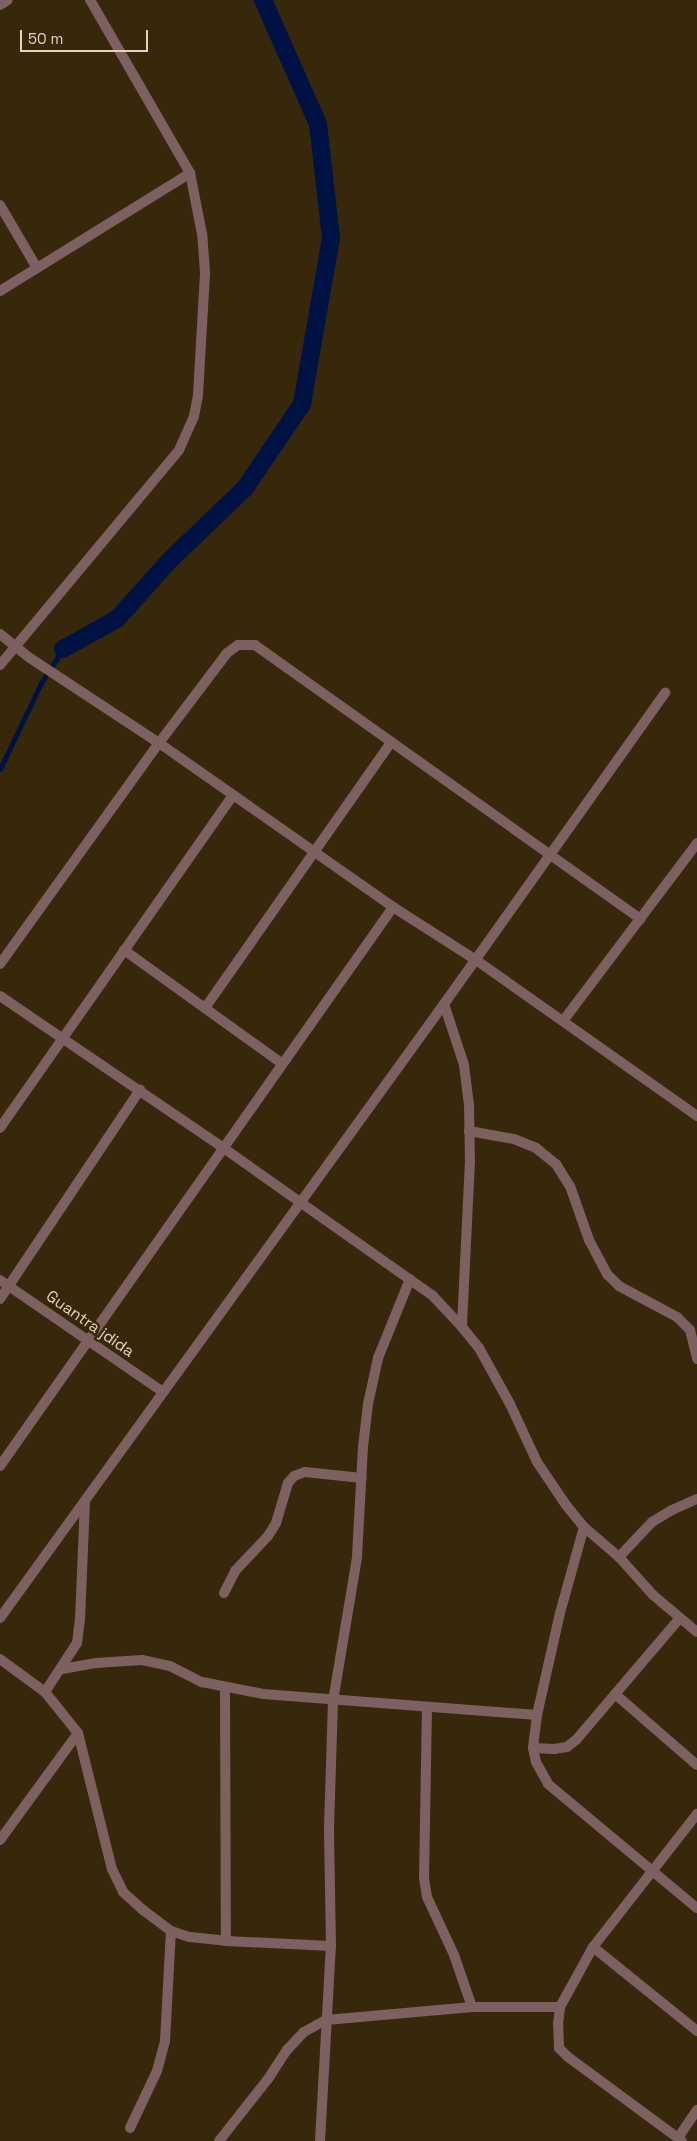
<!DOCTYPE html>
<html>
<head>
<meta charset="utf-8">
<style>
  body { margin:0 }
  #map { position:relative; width:697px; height:2141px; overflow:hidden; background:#37280b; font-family:"Space Grotesk",sans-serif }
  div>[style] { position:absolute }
  .stream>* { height:5px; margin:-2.5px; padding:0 2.5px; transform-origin:2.5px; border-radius:2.5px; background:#001244 }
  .canal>* { height:18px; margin:-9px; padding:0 9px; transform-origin:9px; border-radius:9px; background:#001244 }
  .minor>* { height:10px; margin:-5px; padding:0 5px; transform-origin:5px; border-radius:5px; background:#7c6160 }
  .tertiary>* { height:10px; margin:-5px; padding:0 5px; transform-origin:5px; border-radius:5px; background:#7c6160 }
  span { translate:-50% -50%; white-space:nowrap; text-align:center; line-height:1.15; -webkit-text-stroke:5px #37280b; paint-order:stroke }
  .street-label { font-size:16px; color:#e4d4b9 }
  .scale { position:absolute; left:20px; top:30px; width:128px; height:22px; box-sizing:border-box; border:2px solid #e4d4b9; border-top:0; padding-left:6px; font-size:15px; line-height:18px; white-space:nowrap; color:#e4d4b9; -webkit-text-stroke:4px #37280b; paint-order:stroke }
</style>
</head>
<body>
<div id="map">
  <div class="stream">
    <div style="left:0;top:769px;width:95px;rotate:-64.5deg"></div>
    <div style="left:41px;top:683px;width:40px;rotate:-57.1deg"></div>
  </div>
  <div class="canal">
    <div style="left:63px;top:649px;width:62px;rotate:-29.1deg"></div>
    <div style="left:117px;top:619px;width:79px;rotate:-48.1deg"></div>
    <div style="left:170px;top:560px;width:104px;rotate:-43.8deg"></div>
    <div style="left:245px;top:488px;width:102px;rotate:-55.8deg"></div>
    <div style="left:302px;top:404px;width:169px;rotate:-80.1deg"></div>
    <div style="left:331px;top:238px;width:115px;rotate:-96.5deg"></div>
    <div style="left:318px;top:124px;width:136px;rotate:-113.9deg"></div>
  </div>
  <div class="minor">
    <div style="left:0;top:5px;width:9px;rotate:-32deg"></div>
    <div style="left:0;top:205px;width:73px;rotate:59.6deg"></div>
    <div style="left:0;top:291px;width:224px;rotate:-31.8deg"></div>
    <div style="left:190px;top:173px;width:200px;rotate:-120deg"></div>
    <div style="left:0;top:665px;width:280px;rotate:-50.2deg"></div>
    <div style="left:179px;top:450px;width:37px;rotate:-66deg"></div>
    <div style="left:194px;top:416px;width:21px;rotate:-79deg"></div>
    <div style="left:198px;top:395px;width:122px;rotate:-86.7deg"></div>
    <div style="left:205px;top:273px;width:39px;rotate:-94deg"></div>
    <div style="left:202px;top:234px;width:62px;rotate:-101.1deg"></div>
    <div style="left:124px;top:950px;width:193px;rotate:35.7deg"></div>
    <div style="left:0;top:964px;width:272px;rotate:-54.3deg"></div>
    <div style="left:159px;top:743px;width:113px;rotate:-52.9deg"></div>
    <div style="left:227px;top:653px;width:14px;rotate:-36deg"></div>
    <div style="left:238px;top:645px;width:17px"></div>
    <div style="left:255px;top:645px;width:473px;rotate:35.4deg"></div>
    <div style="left:0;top:996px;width:268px;rotate:34.2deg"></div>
    <div style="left:222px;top:1147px;width:257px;rotate:35.2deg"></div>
    <div style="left:432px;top:1295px;width:44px;rotate:46.8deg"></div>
    <div style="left:462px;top:1327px;width:27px;rotate:51deg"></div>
    <div style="left:479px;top:1348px;width:64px;rotate:61deg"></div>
    <div style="left:510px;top:1404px;width:64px;rotate:65deg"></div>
    <div style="left:537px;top:1462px;width:52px;rotate:56deg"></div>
    <div style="left:566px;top:1505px;width:28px;rotate:51deg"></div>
    <div style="left:584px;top:1527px;width:46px;rotate:40.6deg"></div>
    <div style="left:619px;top:1557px;width:51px;rotate:48.2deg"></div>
    <div style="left:653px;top:1595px;width:57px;rotate:40.1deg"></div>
    <div style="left:444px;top:1004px;width:64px;rotate:71.8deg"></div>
    <div style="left:464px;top:1065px;width:40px;rotate:82.9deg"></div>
    <div style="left:469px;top:1105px;width:56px;rotate:89deg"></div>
    <div style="left:470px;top:1161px;width:166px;rotate:92.8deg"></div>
    <div style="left:205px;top:1008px;width:325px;rotate:-55deg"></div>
    <div style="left:563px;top:1021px;width:223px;rotate:-53deg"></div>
    <div style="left:0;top:1128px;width:406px;rotate:-55deg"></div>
    <div style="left:469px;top:1131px;width:46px;rotate:10.1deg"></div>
    <div style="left:514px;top:1139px;width:24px;rotate:22deg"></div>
    <div style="left:536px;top:1148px;width:26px;rotate:39deg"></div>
    <div style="left:556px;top:1164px;width:26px;rotate:58deg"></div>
    <div style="left:570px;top:1186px;width:57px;rotate:70.6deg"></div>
    <div style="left:589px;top:1240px;width:40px;rotate:62deg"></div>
    <div style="left:608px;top:1275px;width:16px;rotate:45deg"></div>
    <div style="left:619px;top:1286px;width:66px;rotate:28.1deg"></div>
    <div style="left:677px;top:1317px;width:18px;rotate:45deg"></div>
    <div style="left:690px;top:1330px;width:30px;rotate:76deg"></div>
    <div style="left:0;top:1280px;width:198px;rotate:34.5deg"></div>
    <div style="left:0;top:1299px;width:252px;rotate:-56.2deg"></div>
    <div style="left:0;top:1466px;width:683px;rotate:-54.89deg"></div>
    <div style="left:584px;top:1527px;width:89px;rotate:105.6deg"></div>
    <div style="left:560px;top:1613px;width:105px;rotate:102.7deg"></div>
    <div style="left:537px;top:1715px;width:33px;rotate:97deg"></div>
    <div style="left:533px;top:1748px;width:14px;rotate:78deg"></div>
    <div style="left:536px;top:1762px;width:25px;rotate:61deg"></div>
    <div style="left:548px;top:1784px;width:194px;rotate:39.8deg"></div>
    <div style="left:619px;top:1557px;width:48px;rotate:-46.7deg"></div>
    <div style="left:652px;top:1522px;width:23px;rotate:-31deg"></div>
    <div style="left:672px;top:1510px;width:27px;rotate:-24deg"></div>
    <div style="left:224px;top:1593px;width:25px;rotate:-63deg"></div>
    <div style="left:235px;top:1571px;width:48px;rotate:-46.7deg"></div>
    <div style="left:268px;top:1536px;width:15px;rotate:-58deg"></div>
    <div style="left:276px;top:1523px;width:42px;rotate:-73.3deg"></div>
    <div style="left:288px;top:1483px;width:9px;rotate:-49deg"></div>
    <div style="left:294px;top:1476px;width:12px;rotate:-20deg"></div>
    <div style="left:305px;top:1472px;width:57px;rotate:6deg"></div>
    <div style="left:0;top:1618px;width:758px;rotate:-54.13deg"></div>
    <div style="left:444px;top:1004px;width:382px;rotate:-54.6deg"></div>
    <div style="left:0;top:1659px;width:56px;rotate:36.3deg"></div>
    <div style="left:45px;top:1692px;width:53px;rotate:51.2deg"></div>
    <div style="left:78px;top:1733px;width:140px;rotate:76deg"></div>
    <div style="left:112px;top:1869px;width:25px;rotate:64deg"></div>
    <div style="left:123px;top:1892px;width:27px;rotate:42deg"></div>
    <div style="left:143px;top:1910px;width:35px;rotate:37deg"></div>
    <div style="left:171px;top:1931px;width:20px;rotate:18deg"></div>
    <div style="left:190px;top:1937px;width:36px;rotate:6deg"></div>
    <div style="left:226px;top:1941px;width:105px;rotate:2.7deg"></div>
    <div style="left:62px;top:1669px;width:35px;rotate:-10deg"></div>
    <div style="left:96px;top:1663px;width:46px;rotate:-3.7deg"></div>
    <div style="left:142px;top:1660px;width:29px;rotate:12deg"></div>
    <div style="left:170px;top:1666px;width:36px;rotate:27deg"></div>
    <div style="left:202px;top:1682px;width:62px;rotate:11.1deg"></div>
    <div style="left:263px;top:1694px;width:275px;rotate:4.4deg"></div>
    <div style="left:225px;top:1688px;width:253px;rotate:89.8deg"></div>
    <div style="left:45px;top:1692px;width:59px;rotate:-56.9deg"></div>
    <div style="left:77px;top:1643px;width:23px;rotate:-83deg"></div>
    <div style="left:80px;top:1620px;width:118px;rotate:-87.6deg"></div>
    <div style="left:615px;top:1694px;width:108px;rotate:40.9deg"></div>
    <div style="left:427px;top:1707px;width:171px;rotate:91deg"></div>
    <div style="left:424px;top:1878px;width:19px;rotate:81deg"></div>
    <div style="left:427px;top:1897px;width:64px;rotate:65deg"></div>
    <div style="left:454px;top:1955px;width:55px;rotate:70.9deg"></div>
    <div style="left:533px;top:1748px;width:21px;rotate:3deg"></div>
    <div style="left:554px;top:1749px;width:13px;rotate:-9deg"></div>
    <div style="left:567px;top:1747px;width:11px;rotate:-38deg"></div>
    <div style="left:576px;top:1740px;width:160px;rotate:-49.6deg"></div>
    <div style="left:0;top:1840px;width:132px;rotate:-53.9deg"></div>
    <div style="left:593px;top:1947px;width:134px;rotate:38.9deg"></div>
    <div style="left:130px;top:2128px;width:63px;rotate:-64.7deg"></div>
    <div style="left:157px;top:2071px;width:31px;rotate:-75deg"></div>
    <div style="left:165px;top:2041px;width:110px;rotate:-86.9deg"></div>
    <div style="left:678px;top:2138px;width:34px;rotate:-56deg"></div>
    <div style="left:219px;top:2141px;width:79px;rotate:-51.7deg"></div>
    <div style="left:268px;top:2079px;width:35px;rotate:-57deg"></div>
    <div style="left:287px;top:2050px;width:25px;rotate:-47deg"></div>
    <div style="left:304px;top:2032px;width:25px;rotate:-29deg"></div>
    <div style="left:326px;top:2020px;width:147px;rotate:-5.1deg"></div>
    <div style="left:472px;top:2007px;width:88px"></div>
    <div style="left:320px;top:2141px;width:195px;rotate:-86.8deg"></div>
    <div style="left:331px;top:1946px;width:118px;rotate:-91deg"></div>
    <div style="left:329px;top:1828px;width:127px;rotate:-88.2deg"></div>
    <div style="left:333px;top:1701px;width:146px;rotate:-80.5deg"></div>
    <div style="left:357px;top:1557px;width:110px;rotate:-86.9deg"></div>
    <div style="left:363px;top:1447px;width:43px;rotate:-83.4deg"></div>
    <div style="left:368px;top:1404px;width:47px;rotate:-77.7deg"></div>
    <div style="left:378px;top:1358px;width:85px;rotate:-67.9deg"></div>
    <div style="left:682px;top:2141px;width:142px;rotate:-143.6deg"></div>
    <div style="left:568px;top:2057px;width:13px;rotate:-135deg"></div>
    <div style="left:559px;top:2048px;width:24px;rotate:-92deg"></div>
    <div style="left:558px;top:2024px;width:17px;rotate:-83deg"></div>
    <div style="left:560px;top:2007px;width:68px;rotate:-61.2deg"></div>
    <div style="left:593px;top:1947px;width:169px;rotate:-52deg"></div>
  </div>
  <div class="tertiary">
    <div style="left:0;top:634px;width:38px;rotate:39deg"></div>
    <div style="left:30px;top:658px;width:154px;rotate:33.4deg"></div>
    <div style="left:159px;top:743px;width:286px;rotate:35deg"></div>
    <div style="left:393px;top:907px;width:98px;rotate:32.6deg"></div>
    <div style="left:476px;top:960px;width:271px;rotate:35.2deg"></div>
  </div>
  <div class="street-label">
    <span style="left:90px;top:1324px;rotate:35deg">Guantra jdida</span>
  </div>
  <div class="scale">50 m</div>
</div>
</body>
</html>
